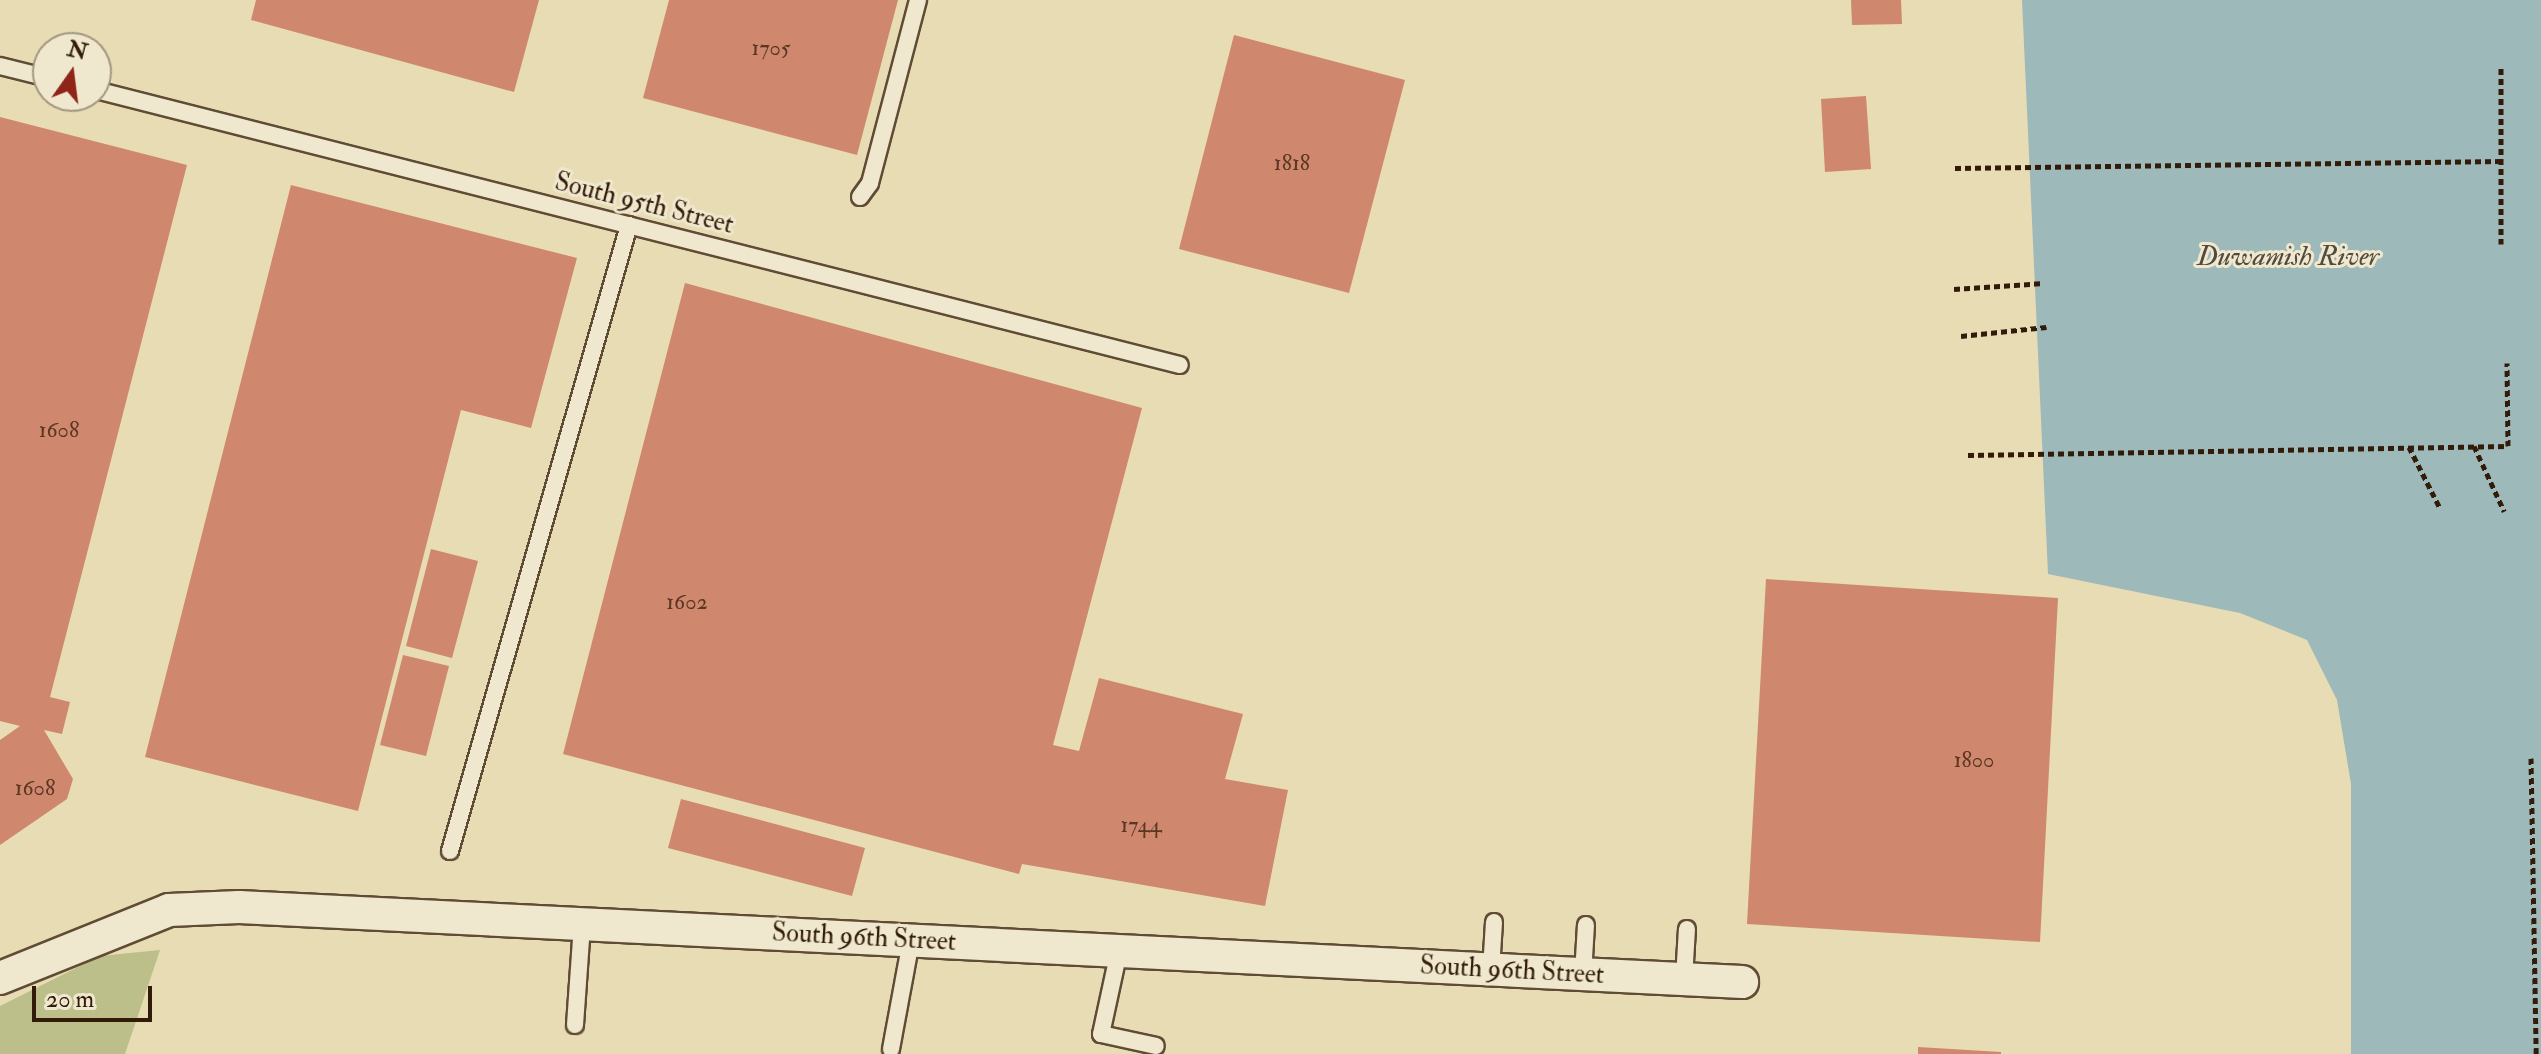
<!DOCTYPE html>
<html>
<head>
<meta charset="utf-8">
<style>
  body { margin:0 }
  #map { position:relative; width:2541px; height:1054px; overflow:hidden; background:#e7dcb4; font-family:"IM FELL Double Pica",serif }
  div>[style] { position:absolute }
  .green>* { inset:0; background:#bcbf89 }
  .water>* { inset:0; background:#9db9b9 }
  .building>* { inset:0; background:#cf886d }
  .path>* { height:5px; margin-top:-2.5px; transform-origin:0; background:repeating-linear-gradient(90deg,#331b0a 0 6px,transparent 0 10px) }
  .roads { filter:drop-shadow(2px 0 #604b34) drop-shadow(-2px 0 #604b34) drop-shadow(0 2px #604b34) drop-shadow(0 -2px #604b34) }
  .service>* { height:16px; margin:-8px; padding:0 8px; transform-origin:8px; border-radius:8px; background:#efe8ce }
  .minor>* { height:32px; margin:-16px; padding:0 16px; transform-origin:16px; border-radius:16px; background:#efe8ce }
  span { translate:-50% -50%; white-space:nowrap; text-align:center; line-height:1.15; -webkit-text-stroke:6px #efe8ce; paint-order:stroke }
  .number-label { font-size:22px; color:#5a3623 }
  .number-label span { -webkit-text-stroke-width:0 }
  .street-label { font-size:26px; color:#331b0a }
  .water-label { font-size:28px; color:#534a3f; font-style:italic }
  .north { position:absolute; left:32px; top:32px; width:80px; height:80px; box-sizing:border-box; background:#efe8ce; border:2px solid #a49680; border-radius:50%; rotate:14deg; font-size:22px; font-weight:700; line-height:32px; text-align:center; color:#331b0a }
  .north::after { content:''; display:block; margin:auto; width:28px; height:36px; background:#8f2418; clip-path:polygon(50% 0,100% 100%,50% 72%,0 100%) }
  .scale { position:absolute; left:32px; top:986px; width:120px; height:36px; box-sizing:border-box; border:4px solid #331b0a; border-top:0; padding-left:10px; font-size:24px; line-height:28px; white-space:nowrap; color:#331b0a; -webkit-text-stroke:6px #efe8ce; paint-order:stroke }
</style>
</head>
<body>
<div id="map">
  <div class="green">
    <div style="clip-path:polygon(160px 950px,125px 1054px,0 1054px,0 1006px,100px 956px)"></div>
  </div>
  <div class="water">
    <div style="clip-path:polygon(2022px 0,2541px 0,2541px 1054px,2351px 1054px,2351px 784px,2337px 700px,2307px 640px,2240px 613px,2048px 574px)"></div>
  </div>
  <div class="building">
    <div style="clip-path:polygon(256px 0,539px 0,514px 92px,251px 20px)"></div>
    <div style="clip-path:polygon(669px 0,898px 0,857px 155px,643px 98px)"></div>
    <div style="clip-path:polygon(1851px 0,1901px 0,1902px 24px,1852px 25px)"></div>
    <div style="clip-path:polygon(1234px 35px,1405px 80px,1349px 293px,1179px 249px)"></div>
    <div style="clip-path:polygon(1866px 96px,1871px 169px,1825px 172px,1821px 99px)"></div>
    <div style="clip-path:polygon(0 117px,187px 165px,50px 697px,70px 702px,62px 734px,44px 730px,73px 779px,67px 799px,0 845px,0 740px,20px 726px,0 721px)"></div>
    <div style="clip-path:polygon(291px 185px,577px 258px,531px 428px,461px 410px,358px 811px,145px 757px)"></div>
    <div style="clip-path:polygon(685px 283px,1142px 408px,1053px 745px,1079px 751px,1099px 678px,1243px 714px,1225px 779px,1288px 790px,1265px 906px,1022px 864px,1019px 874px,563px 754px)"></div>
    <div style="clip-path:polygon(431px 549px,478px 561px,452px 658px,406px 646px)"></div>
    <div style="clip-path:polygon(1766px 579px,2058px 598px,2040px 942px,1747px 924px)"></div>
    <div style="clip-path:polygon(403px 655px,449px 666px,426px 756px,380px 745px)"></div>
    <div style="clip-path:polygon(681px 799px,865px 848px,852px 896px,668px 848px)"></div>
    <div style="clip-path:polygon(1918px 1047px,2001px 1052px,2001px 1054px,1918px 1054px)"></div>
  </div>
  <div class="path">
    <div style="left:1955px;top:168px;width:548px;rotate:-0.73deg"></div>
    <div style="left:2501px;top:244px;width:176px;rotate:-90deg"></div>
    <div style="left:1954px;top:289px;width:90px;rotate:-3.8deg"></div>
    <div style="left:1961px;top:336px;width:86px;rotate:-6deg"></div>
    <div style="left:2474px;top:446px;width:72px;rotate:65.2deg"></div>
    <div style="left:2409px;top:447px;width:68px;rotate:63.1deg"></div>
    <div style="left:1968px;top:455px;width:540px;rotate:-0.95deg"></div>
    <div style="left:2508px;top:446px;width:83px;rotate:-90.7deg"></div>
    <div style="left:2531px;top:758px;width:296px;rotate:89deg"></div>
  </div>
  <div class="roads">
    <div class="service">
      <div style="left:0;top:66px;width:49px;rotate:14deg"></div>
      <div style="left:96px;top:90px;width:1118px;rotate:14.24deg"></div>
      <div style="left:860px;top:197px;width:17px;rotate:-54deg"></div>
      <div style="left:870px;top:183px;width:189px;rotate:-75.3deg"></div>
      <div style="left:450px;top:851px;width:651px;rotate:-74.04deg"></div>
      <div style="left:1119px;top:951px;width:85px;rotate:102.2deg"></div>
      <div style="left:1101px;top:1034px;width:56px;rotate:12.3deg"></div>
      <div style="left:1491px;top:970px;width:48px;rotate:-86.4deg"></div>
      <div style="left:1583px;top:975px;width:50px;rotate:-86.6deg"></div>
      <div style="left:1684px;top:979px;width:50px;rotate:-86.6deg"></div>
      <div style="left:575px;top:1025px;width:101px;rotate:-86deg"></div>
      <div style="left:891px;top:1049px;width:110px;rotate:-79.5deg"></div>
    </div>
    <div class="minor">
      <div style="left:0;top:978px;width:182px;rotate:-21.9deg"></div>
      <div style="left:169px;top:910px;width:70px;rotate:-2.5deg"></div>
      <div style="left:239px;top:907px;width:1505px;rotate:2.86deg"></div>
    </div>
  </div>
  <div class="number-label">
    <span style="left:771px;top:49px">1705</span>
    <span style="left:1292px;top:164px">1818</span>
    <span style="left:59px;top:431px">1608</span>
    <span style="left:687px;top:603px">1602</span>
    <span style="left:1974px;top:761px">1800</span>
    <span style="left:35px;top:789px">1608</span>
    <span style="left:1141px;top:826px">1744</span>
  </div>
  <div class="street-label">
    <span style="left:644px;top:204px;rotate:14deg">South 95th Street</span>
    <span style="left:864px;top:938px;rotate:3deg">South 96th Street</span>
    <span style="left:1512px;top:971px;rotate:3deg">South 96th Street</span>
  </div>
  <div class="water-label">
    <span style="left:2288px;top:257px">Duwamish River</span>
  </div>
  <div class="north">N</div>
  <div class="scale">20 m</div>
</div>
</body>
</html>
